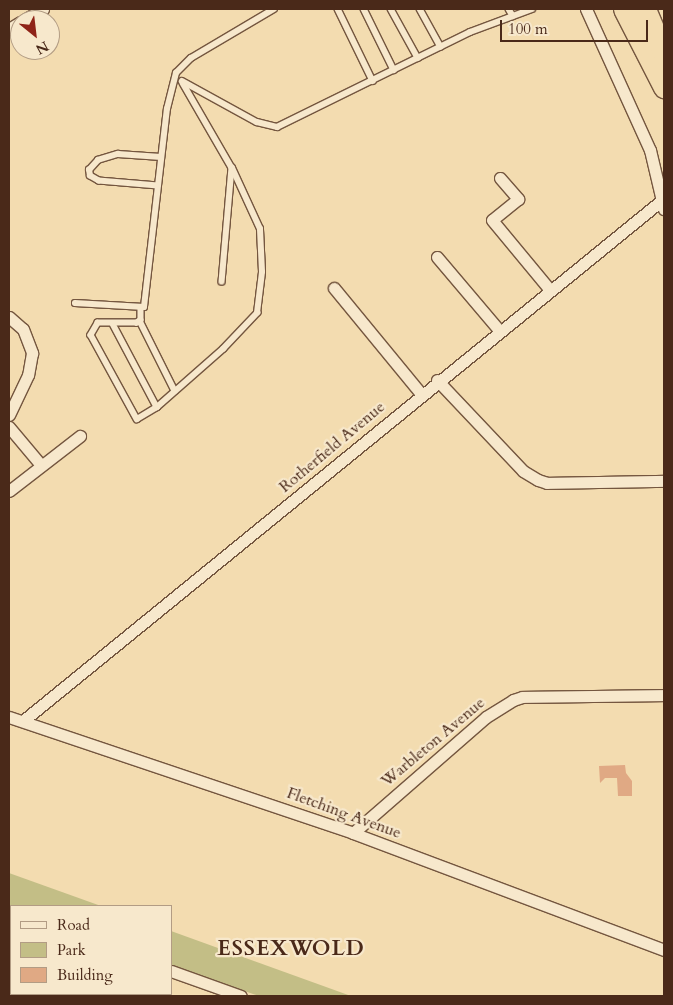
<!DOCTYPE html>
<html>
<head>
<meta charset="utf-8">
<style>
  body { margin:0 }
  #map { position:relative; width:673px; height:1005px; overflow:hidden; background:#f3dcb0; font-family:Cardo,serif }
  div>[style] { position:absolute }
  .green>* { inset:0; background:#c3be86 }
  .building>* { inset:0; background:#e0a984 }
  .roads { filter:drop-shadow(1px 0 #74563f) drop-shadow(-1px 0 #74563f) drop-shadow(0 1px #74563f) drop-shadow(0 -1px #74563f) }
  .service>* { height:5.5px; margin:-2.75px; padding:0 2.75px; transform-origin:2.75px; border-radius:2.75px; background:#f7e8cc }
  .minor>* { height:11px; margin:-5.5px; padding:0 5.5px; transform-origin:5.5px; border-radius:5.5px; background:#f7e8cc }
  .motorway>* { height:21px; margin:-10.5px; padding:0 10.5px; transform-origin:10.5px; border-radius:10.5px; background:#f3dcb0 }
  span { translate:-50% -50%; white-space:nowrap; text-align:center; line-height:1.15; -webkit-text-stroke:4.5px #f7e8cc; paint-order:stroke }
  .street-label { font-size:16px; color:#4a2919 }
  .district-label { font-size:21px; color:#4a2919; font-weight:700; letter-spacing:1px }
  .frame { position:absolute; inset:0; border:10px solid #4a2919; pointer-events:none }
  .legend { position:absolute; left:10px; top:905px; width:162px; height:90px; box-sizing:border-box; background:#f7e8cc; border:1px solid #b29c84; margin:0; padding:6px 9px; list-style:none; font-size:15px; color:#4a2919 }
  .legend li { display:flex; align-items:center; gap:10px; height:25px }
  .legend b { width:25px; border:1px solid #b29c84 }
  .north { position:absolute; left:10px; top:10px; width:50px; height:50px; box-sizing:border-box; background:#f7e8cc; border:1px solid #b29c84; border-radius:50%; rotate:151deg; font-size:14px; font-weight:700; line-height:20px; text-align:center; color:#4a2919 }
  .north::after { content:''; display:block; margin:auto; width:18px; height:22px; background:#8f2418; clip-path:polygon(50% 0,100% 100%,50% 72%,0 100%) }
  .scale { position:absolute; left:500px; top:20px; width:148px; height:22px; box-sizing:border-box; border:2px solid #4a2919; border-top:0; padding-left:6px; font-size:15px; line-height:18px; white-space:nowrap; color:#4a2919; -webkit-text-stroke:4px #f7e8cc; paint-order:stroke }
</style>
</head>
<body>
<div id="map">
  <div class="green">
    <div style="clip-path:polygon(9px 873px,101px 906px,9px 908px)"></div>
    <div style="clip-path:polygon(171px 931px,351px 996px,259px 996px,171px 966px)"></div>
  </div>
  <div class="building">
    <div style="clip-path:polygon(625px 765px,626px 773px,632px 781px,632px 796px,618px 796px,617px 778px,605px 778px,600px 783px,599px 766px)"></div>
  </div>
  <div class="roads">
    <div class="service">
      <div style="left:338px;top:9px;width:80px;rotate:64.1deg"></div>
      <div style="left:364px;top:9px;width:68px;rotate:63.8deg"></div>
      <div style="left:391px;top:9px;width:56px;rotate:61.1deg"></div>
      <div style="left:420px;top:9px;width:43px;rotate:61.1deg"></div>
      <div style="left:509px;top:9px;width:8px;rotate:60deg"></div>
      <div style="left:182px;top:81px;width:85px;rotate:28.7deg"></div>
      <div style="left:257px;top:122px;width:21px;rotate:14deg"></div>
      <div style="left:277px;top:127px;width:215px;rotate:-26.2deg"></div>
      <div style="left:470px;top:32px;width:66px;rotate:-20.4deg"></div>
      <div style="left:183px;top:83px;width:98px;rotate:60deg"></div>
      <div style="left:232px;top:168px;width:114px;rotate:95deg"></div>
      <div style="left:158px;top:186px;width:59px;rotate:-175.2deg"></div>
      <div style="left:99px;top:181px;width:10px;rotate:-151deg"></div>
      <div style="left:90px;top:176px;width:6px;rotate:-99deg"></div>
      <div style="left:89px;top:170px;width:13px;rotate:-48deg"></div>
      <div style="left:98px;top:160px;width:21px;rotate:-17deg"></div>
      <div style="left:118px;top:154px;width:43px;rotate:4deg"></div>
      <div style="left:75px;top:303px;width:69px;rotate:3.3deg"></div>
      <div style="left:144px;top:307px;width:199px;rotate:-83.4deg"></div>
      <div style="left:167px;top:109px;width:37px;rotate:-76deg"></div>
      <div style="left:176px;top:73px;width:21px;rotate:-45deg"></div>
      <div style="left:191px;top:58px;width:96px;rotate:-30.6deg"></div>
      <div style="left:141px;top:309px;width:11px;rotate:90deg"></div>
      <div style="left:141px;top:320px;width:5px;rotate:143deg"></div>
      <div style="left:137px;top:323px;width:39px;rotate:180deg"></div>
      <div style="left:98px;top:323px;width:14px;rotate:120deg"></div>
      <div style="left:91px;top:335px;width:96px;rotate:61.3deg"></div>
      <div style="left:137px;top:419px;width:23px;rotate:-31deg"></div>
      <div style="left:157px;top:407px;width:88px;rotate:-41.3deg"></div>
      <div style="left:223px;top:349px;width:50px;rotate:-46.6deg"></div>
      <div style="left:257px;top:313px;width:41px;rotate:-83deg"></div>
      <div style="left:262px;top:272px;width:43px;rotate:-92.7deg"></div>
      <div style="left:260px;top:229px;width:67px;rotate:-114.7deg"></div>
      <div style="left:140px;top:321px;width:78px;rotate:63.4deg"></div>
      <div style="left:113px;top:324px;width:94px;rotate:62.1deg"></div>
    </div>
    <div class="minor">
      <div style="left:586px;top:9px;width:155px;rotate:65.6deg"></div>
      <div style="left:650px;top:150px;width:61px;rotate:76.7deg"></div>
      <div style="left:24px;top:20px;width:22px;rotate:-30deg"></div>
      <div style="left:9px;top:29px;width:13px;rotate:-32deg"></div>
      <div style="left:500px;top:178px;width:28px;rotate:49deg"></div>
      <div style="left:518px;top:199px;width:33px;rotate:141deg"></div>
      <div style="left:492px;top:220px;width:91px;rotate:50.4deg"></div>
      <div style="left:437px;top:257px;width:96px;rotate:49.7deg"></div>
      <div style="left:334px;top:288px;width:137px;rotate:50.6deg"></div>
      <div style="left:9px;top:317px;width:18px;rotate:41deg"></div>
      <div style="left:23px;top:329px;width:26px;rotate:69deg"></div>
      <div style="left:32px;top:353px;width:22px;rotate:100deg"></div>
      <div style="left:28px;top:375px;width:44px;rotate:115.4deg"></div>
      <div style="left:437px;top:380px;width:125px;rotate:46.6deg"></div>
      <div style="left:523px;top:471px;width:17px;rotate:31deg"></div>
      <div style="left:538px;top:480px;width:9px;rotate:18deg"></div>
      <div style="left:547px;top:483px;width:117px;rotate:-1deg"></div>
      <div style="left:9px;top:427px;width:48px;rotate:50deg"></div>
      <div style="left:9px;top:491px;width:90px;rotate:-37.8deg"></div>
      <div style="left:9px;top:717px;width:363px;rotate:18.6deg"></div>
      <div style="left:353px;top:833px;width:332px;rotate:20.6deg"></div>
      <div style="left:24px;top:720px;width:823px;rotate:-39.18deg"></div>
      <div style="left:353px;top:833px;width:176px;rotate:-41.1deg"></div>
      <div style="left:486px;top:717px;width:32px;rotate:-32deg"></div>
      <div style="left:513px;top:700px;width:9px;rotate:-18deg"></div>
      <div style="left:522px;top:697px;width:142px;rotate:-0.8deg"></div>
      <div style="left:9px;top:913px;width:2px;rotate:27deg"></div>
      <div style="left:171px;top:971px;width:74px;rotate:19.7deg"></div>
      <div style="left:121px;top:996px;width:2px;rotate:-63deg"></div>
    </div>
    <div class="motorway">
      <div style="left:624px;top:9px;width:88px;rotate:62.9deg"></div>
      <div style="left:645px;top:9px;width:49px;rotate:67.1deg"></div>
    </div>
  </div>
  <div class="street-label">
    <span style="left:332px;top:447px;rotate:-40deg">Rotherfield Avenue</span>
    <span style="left:433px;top:742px;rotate:-40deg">Warbleton Avenue</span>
    <span style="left:344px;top:813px;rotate:20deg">Fletching Avenue</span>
  </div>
  <div class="district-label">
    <span style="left:291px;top:949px">ESSEXWOLD</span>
  </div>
  <div class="frame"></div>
  <ul class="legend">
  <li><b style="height:6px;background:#f7e8cc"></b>Road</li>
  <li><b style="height:14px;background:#c3be86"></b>Park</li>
  <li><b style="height:14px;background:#e0a984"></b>Building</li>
  </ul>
  <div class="north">N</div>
  <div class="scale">100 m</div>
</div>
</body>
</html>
